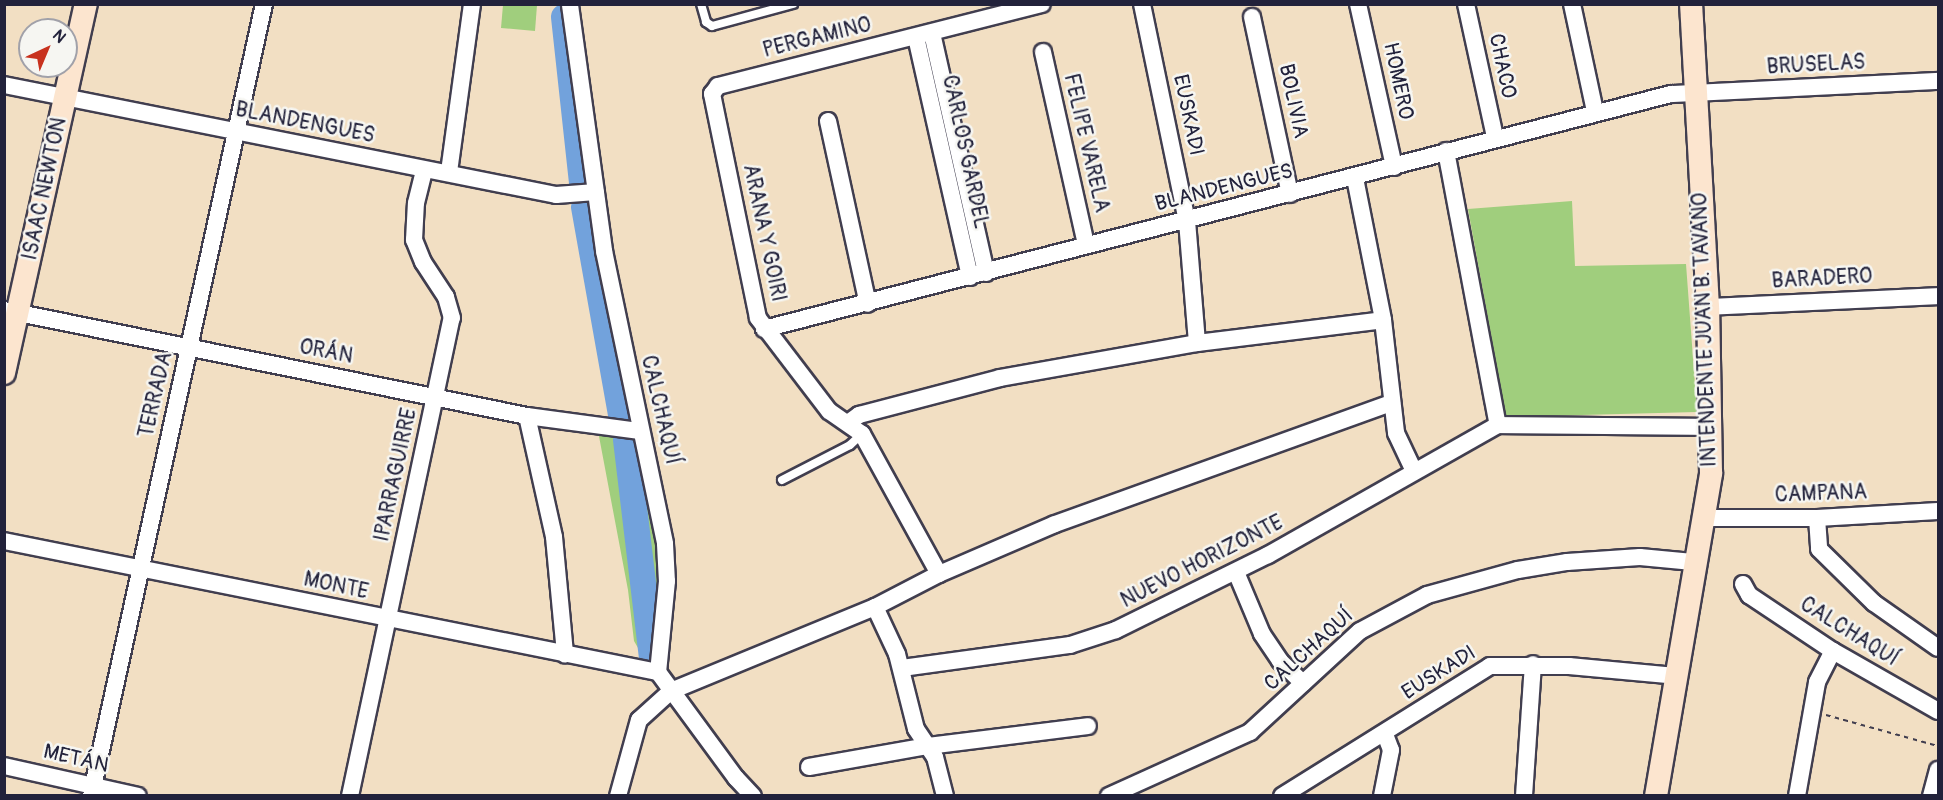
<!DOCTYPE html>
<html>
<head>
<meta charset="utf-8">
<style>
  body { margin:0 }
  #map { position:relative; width:1943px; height:800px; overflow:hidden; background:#f2dfc3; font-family:Pangolin,sans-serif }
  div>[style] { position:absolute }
  .green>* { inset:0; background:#a0ce7d }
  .river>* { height:26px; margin:-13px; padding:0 13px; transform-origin:13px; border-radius:13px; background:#72a2dc }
  .path>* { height:2px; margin-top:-1px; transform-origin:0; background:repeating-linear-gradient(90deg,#413e4f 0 4.5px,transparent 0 9px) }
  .roads { filter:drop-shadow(2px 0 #413e4f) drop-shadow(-2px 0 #413e4f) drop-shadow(0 2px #413e4f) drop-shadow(0 -2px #413e4f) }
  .lane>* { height:8px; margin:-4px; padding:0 4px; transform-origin:4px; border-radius:4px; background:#fff }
  .street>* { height:16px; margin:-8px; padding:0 8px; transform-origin:8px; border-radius:8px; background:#fff }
  .secondary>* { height:22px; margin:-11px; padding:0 11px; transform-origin:11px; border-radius:11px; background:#fce5cf }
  span { translate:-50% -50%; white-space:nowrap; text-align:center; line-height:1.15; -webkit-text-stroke:5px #f6f6f2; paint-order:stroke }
  .street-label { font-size:21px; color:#22223b }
  .frame { position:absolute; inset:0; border:6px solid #22223b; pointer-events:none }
  .north { position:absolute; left:18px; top:18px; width:60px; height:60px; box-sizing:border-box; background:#f6f6f2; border:2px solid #a1a1a9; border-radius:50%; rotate:44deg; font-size:16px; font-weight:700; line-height:24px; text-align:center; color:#22223b }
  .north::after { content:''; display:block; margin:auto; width:21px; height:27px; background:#c8321e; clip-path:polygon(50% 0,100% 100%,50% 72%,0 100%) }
</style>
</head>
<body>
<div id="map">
  <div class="green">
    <div style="clip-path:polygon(503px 5px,537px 5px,535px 31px,501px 28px)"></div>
    <div style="clip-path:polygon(1572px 201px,1575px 266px,1686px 264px,1697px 412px,1506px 417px,1468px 209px)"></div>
    <div style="clip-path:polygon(598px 431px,631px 437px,660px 548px,654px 655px,645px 660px,634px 641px,628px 590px)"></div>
  </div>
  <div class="river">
    <div style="left:564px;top:17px;width:167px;rotate:83.8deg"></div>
    <div style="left:584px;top:207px;width:211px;rotate:79.9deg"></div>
    <div style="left:626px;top:440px;width:221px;rotate:83.2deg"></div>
  </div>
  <div class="path">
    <div style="left:1826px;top:715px;width:116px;rotate:15.5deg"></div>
  </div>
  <div class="roads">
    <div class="lane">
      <div style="left:701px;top:4px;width:19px;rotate:74deg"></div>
      <div style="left:706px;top:22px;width:7px;rotate:34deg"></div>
      <div style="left:712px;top:26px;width:84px;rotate:-15.2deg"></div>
      <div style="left:782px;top:480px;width:76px;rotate:-27.2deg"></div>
      <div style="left:850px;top:445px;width:16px;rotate:-43deg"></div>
    </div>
    <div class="street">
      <div style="left:1142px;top:4px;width:222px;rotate:78.3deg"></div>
      <div style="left:1187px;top:221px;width:122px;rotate:85.3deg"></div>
      <div style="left:1358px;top:4px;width:167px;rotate:77.5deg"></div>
      <div style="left:1466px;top:4px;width:136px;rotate:77.7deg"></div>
      <div style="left:1572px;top:4px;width:109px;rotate:77.9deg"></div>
      <div style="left:570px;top:5px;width:248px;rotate:82.1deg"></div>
      <div style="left:604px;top:251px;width:299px;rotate:78.2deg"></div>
      <div style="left:665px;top:544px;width:37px;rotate:87deg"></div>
      <div style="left:667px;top:581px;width:91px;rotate:95.6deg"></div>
      <div style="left:658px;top:672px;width:132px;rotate:53.7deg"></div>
      <div style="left:736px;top:778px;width:25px;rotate:47deg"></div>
      <div style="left:1252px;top:17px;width:181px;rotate:77.9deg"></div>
      <div style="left:932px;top:33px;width:246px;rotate:77.3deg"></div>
      <div style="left:916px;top:37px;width:246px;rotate:77.3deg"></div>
      <div style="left:1043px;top:52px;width:198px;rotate:77.4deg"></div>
      <div style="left:4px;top:85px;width:563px;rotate:11.27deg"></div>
      <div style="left:556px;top:195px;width:40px;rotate:-4.3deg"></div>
      <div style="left:828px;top:121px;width:187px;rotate:77.7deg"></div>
      <div style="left:1446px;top:151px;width:279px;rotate:79.3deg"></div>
      <div style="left:449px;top:172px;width:170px;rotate:-82.2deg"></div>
      <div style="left:1355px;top:178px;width:145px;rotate:78.8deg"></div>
      <div style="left:1383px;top:320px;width:114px;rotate:83.4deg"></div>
      <div style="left:1396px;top:433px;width:42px;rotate:64.7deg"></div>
      <div style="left:1708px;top:307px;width:230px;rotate:-2.7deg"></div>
      <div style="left:4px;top:310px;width:534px;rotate:11.46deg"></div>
      <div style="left:527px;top:416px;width:114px;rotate:7.6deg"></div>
      <div style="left:764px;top:329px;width:937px;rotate:-14.53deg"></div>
      <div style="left:1671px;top:94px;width:267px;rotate:-2.8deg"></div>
      <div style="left:527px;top:416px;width:124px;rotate:77.4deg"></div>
      <div style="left:554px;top:537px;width:118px;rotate:84.6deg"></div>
      <div style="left:848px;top:423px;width:14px;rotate:-36deg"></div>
      <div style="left:859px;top:415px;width:146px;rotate:-14.7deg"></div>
      <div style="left:1000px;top:378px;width:200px;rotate:-10.1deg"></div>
      <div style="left:1197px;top:343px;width:187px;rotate:-7deg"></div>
      <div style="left:1704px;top:518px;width:113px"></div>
      <div style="left:1817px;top:518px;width:121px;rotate:-3.3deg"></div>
      <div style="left:1817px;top:518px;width:31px;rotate:86deg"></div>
      <div style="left:1819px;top:549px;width:77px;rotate:44.5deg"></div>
      <div style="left:1874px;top:603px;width:78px;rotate:35.1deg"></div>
      <div style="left:4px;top:541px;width:667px;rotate:11.33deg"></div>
      <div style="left:1236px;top:572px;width:67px;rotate:67.2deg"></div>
      <div style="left:1262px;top:634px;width:32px;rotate:56deg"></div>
      <div style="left:1280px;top:661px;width:32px;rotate:44deg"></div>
      <div style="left:939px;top:574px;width:160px;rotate:-118.8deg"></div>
      <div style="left:862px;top:434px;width:40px;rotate:-145.1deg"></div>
      <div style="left:829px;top:411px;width:117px;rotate:-127.4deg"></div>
      <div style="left:758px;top:318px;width:229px;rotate:-101.6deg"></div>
      <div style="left:712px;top:94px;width:10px;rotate:-53deg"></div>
      <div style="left:718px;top:86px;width:334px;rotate:-14.2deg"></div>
      <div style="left:1743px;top:584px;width:13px;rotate:61deg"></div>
      <div style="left:1749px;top:595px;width:101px;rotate:33.7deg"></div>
      <div style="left:1833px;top:651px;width:121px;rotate:29.7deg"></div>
      <div style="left:875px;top:607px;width:52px;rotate:64.9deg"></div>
      <div style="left:897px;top:654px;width:77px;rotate:75.8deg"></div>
      <div style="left:916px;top:729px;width:34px;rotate:56deg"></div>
      <div style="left:935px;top:757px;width:40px;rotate:75.6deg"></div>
      <div style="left:902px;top:668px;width:170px;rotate:-7.8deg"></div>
      <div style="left:1070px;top:645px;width:48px;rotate:-18.1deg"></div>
      <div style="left:1116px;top:630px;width:169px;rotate:-26.3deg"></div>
      <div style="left:1268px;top:555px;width:264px;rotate:-29.5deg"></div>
      <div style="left:1498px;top:425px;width:213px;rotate:0.5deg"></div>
      <div style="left:4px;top:766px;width:137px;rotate:12.6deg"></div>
      <div style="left:809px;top:767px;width:121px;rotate:-10deg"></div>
      <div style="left:928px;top:746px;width:161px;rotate:-7.1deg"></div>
      <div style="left:91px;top:796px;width:811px;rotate:-77.68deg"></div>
      <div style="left:350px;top:796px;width:489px;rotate:-78deg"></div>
      <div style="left:452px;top:318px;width:22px;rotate:-106deg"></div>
      <div style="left:446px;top:297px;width:42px;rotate:-123.3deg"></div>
      <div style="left:423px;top:262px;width:24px;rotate:-112deg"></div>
      <div style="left:414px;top:240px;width:37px;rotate:-87deg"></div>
      <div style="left:416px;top:203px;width:34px;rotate:-76deg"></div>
      <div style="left:618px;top:796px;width:79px;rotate:-74.6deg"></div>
      <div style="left:639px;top:720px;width:43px;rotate:-42.2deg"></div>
      <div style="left:671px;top:691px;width:221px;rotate:-22.4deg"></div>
      <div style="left:875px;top:607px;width:72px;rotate:-27.3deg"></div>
      <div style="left:939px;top:574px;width:126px;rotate:-23.3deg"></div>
      <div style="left:1055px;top:524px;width:358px;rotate:-19.8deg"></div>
      <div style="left:1109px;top:796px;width:155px;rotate:-24.4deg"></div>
      <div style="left:1250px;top:732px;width:149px;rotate:-42.6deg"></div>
      <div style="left:1360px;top:631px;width:76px;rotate:-28.2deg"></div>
      <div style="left:1427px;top:595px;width:94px;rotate:-15.4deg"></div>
      <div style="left:1518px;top:570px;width:50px;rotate:-9.3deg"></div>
      <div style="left:1567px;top:562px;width:73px;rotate:-3.9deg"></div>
      <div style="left:1640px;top:557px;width:53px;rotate:5.4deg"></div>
      <div style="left:1282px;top:796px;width:245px;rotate:-32deg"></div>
      <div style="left:1490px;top:666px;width:79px"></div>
      <div style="left:1569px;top:666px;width:107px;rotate:5.3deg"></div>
      <div style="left:1382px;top:796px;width:47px;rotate:-78.9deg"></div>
      <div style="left:1391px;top:750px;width:17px;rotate:-111deg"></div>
      <div style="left:1524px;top:796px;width:132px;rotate:-86.1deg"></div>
      <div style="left:1797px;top:796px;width:116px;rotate:-80deg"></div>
      <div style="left:1817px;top:682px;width:35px;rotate:-63deg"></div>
      <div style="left:1931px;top:796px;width:27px;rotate:-75deg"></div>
    </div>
    <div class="secondary">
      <div style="left:4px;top:373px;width:378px;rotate:-77.5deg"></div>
      <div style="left:1656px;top:796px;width:328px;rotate:-80.3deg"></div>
      <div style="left:1711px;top:473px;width:166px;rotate:-91deg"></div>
      <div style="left:1708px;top:307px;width:303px;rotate:-93.2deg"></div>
    </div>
  </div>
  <div class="street-label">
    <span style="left:817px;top:38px;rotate:-14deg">PERGAMINO</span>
    <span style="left:1816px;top:65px;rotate:-3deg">BRUSELAS</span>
    <span style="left:1502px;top:66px;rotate:78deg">CHACO</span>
    <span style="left:1398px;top:81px;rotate:78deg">HOMERO</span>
    <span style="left:1293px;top:101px;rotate:78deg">BOLIVIA</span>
    <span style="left:1188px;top:115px;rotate:78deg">EUSKADI</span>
    <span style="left:305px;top:123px;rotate:11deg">BLANDENGUES</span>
    <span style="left:1086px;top:143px;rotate:77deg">FELIPE VARELA</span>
    <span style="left:965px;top:152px;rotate:78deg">CARLOS GARDEL</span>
    <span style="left:1224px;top:188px;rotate:-14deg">BLANDENGUES</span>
    <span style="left:45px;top:189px;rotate:-78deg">ISAAC NEWTON</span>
    <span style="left:764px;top:233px;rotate:78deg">ARANA Y GOIRI</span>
    <span style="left:1822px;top:279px;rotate:-3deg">BARADERO</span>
    <span style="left:1705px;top:330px;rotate:-92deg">INTENDENTE JUAN B. TAVANO</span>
    <span style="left:326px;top:352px;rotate:11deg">ORÁN</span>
    <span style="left:156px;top:395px;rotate:-77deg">TERRADA</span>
    <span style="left:660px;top:410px;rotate:77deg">CALCHAQUÍ</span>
    <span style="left:396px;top:475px;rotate:-78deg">IPARRAGUIRRE</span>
    <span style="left:1821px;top:494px;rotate:-2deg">CAMPANA</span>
    <span style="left:1202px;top:562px;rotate:-27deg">NUEVO HORIZONTE</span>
    <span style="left:336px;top:586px;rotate:12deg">MONTE</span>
    <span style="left:1849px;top:632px;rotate:32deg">CALCHAQUÍ</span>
    <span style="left:1309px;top:650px;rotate:-42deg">CALCHAQUÍ</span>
    <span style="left:1439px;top:673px;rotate:-32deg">EUSKADI</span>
    <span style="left:76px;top:759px;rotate:13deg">METÁN</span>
  </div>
  <div class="frame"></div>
  <div class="north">N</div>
</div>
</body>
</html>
